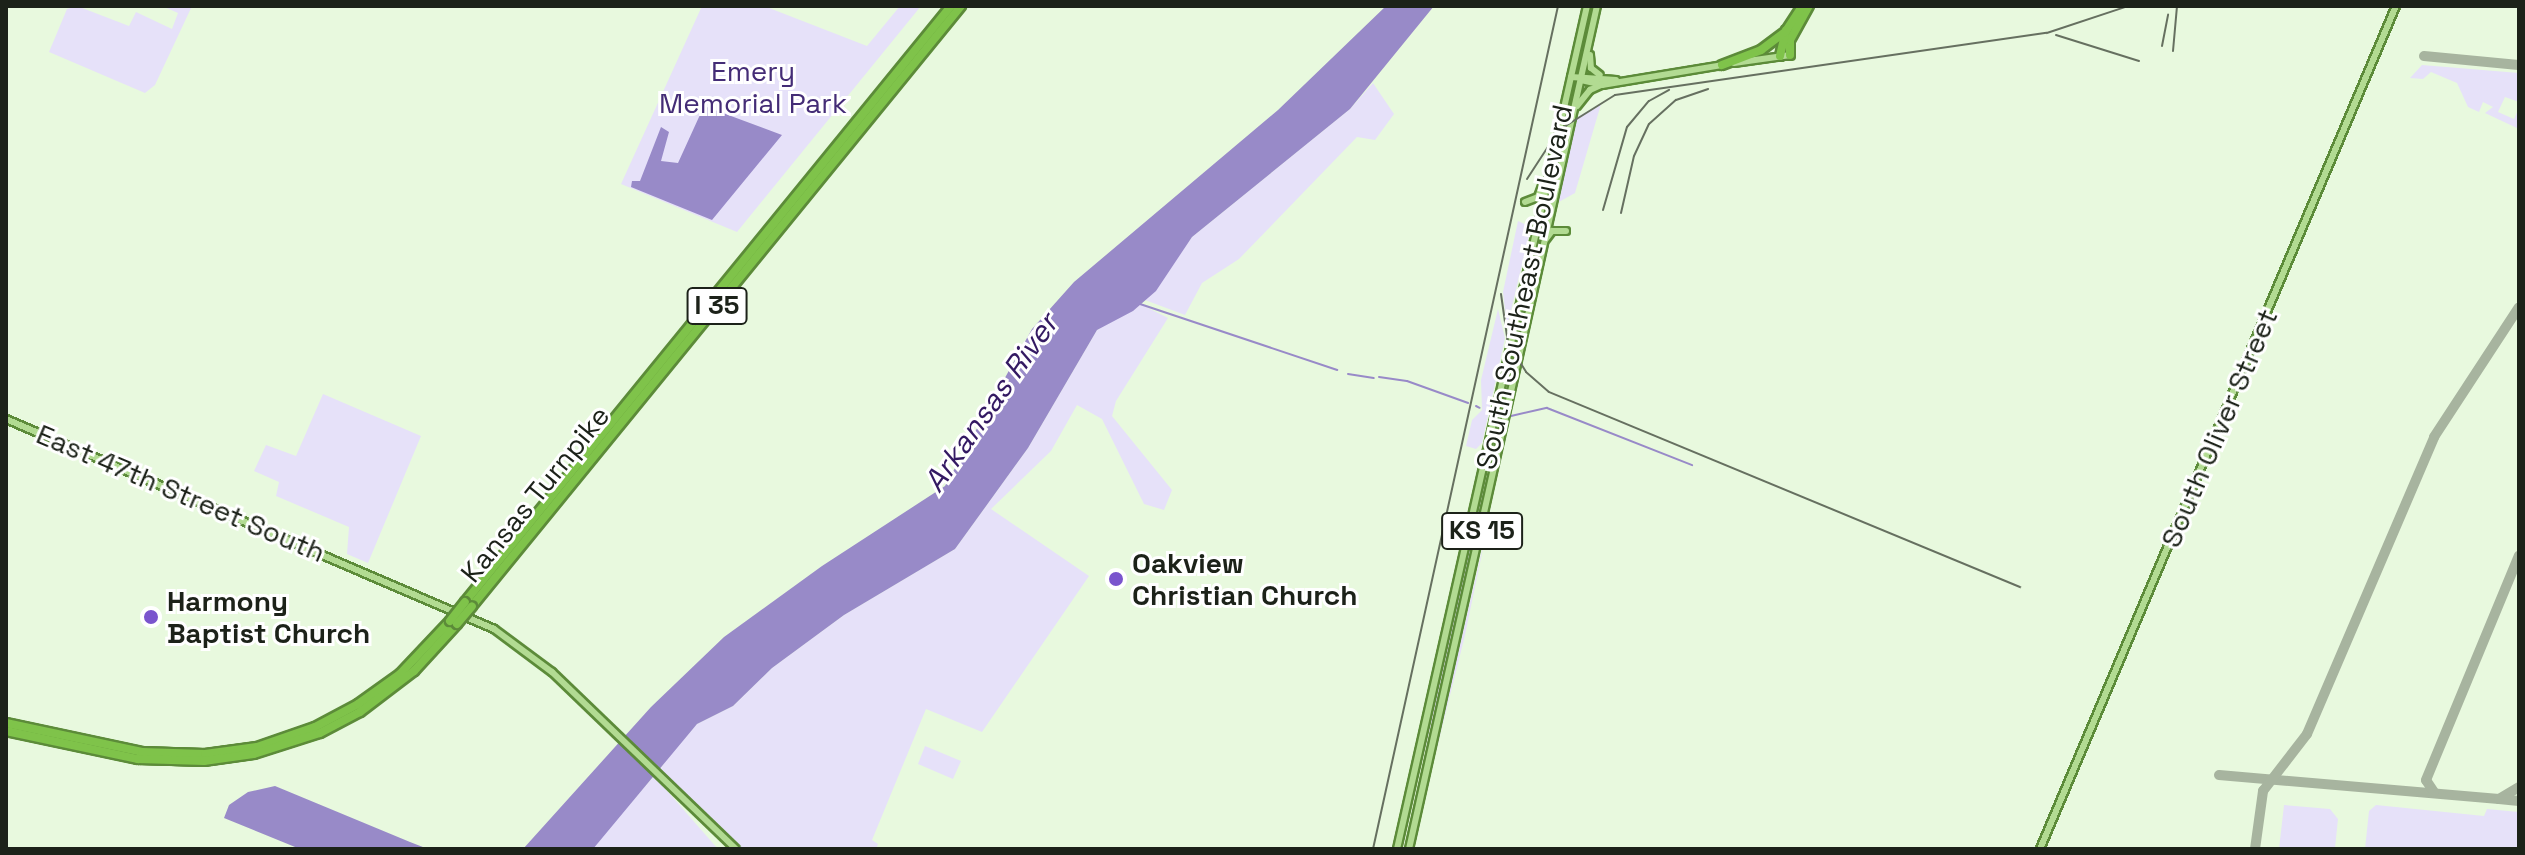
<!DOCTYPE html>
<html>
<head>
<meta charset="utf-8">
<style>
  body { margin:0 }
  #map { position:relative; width:2525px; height:855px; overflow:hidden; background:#e8f9de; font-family:"Space Grotesk",sans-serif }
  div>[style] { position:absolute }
  .green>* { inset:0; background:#e6e1f9 }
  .water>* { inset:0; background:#988ac8 }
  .stream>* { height:2px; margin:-1px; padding:0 1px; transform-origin:1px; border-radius:1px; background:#988ac8 }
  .taxiway>* { height:10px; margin:-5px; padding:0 5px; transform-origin:5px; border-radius:5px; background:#a7b49f }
  .roads { filter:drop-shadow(2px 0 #5c8b39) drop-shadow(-2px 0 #5c8b39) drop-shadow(0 2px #5c8b39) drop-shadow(0 -2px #5c8b39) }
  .major>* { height:6px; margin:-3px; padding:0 3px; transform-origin:3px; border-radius:3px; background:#b2db92 }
  .highway>* { height:8px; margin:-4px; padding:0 4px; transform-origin:4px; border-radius:4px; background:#7fc34a }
  .rail>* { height:2px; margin:-1px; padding:0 1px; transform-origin:1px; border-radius:1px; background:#667060 }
  .bridges { filter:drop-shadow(2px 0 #5c8b39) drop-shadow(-2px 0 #5c8b39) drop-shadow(0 2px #5c8b39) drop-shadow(0 -2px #5c8b39) }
  .highway-bridge>* { height:8px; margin:-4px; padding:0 4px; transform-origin:4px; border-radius:4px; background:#7fc34a }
  .dots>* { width:22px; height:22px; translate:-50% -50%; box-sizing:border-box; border:4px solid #fff; border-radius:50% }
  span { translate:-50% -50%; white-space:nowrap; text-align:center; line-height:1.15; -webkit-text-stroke:6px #fff; paint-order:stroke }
  .shield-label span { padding:2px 6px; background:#fff; border:2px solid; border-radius:6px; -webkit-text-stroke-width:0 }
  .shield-label { font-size:26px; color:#1c2219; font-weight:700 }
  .park-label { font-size:28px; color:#442c76 }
  .street-label { font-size:28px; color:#1c2219 }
  .poi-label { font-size:28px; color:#1c2219; font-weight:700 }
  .left { translate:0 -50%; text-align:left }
  .water-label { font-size:30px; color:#331962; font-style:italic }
  .frame { position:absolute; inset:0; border:8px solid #1c2219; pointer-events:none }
</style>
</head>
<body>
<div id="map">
  <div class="green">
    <div style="clip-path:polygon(77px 6px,129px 26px,136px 12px,172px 29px,178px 13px,162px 6px,192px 6px,155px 85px,145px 93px,49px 52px,67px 9px)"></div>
    <div style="clip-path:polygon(702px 6px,764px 6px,867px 46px,900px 6px,921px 6px,737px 232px,621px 184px)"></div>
    <div style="clip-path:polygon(2422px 65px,2519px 73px,2519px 102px,2505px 97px,2498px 112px,2514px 119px,2519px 108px,2519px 129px,2485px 113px,2493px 107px,2483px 102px,2479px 112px,2468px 107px,2457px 83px,2431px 72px,2423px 79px,2410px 78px)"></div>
    <div style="clip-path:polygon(1373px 83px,1394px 114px,1375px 140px,1357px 137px,1239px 259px,1202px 283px,1185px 315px,1145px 300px,1192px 237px,1350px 109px)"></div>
    <div style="clip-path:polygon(1601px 104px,1575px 193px,1557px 203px,1577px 117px)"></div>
    <div style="clip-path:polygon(1518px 221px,1531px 227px,1507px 327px,1503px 292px)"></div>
    <div style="clip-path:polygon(1140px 304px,1168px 318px,1116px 401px,1112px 416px,1172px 490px,1164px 510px,1144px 504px,1102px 419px,1077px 405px,1051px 451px,991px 509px,1089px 576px,982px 732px,926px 709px,872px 840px,878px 844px,876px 849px,736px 849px,670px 785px,660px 769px,670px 755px,697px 724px,733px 706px,772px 668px,844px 615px,955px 549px,1028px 448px,1097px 330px)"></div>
    <div style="clip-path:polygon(1498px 309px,1505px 338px,1482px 443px,1476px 449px,1466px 446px,1472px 420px,1482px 410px,1481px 380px)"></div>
    <div style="clip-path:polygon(323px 394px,421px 436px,368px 563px,347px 554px,349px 527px,276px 496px,279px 482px,254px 471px,266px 445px,296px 456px)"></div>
    <div style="clip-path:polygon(1488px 467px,1453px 637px,1400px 849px,1485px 473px)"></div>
    <div style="clip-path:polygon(1500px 467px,1465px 635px,1412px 849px,1488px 525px)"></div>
    <div style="clip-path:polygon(925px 746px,961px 761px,953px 779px,918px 764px)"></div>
    <div style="clip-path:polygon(654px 776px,718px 849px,591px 849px)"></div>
    <div style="clip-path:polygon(2284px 805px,2330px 809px,2338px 819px,2335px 848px,2279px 849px)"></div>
    <div style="clip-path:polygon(2376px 805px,2484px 816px,2487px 809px,2519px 812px,2519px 849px,2365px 849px,2369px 811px)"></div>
  </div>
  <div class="water">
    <div style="clip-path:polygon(1386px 6px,1434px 6px,1350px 109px,1192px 237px,1156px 291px,1133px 311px,1097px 330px,1028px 448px,955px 549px,844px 615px,772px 668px,733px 706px,697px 724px,593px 849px,523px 849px,651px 707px,724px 637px,822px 566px,945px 486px,1032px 329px,1074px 282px,1278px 110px)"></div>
    <div style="clip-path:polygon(704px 106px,782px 135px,712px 220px,631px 187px,632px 181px,640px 181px,661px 127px,669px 132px,661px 161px,678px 163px)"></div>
    <div style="clip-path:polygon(275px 786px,410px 842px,428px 849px,300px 849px,224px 818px,229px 805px,248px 792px)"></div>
  </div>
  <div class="stream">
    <div style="left:1140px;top:304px;width:208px;rotate:18.5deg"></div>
    <div style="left:1348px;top:374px;width:26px;rotate:9deg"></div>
    <div style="left:1379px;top:377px;width:28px;rotate:8deg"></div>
    <div style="left:1407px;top:381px;width:65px;rotate:19.8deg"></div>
    <div style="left:1476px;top:406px;width:4px;rotate:27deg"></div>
    <div style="left:1511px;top:416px;width:37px;rotate:-13deg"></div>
    <div style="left:1547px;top:408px;width:156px;rotate:21.5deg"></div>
  </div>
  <div class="taxiway">
    <div style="left:2424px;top:56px;width:95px;rotate:5.4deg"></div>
    <div style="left:2219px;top:775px;width:281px;rotate:4.9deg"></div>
    <div style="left:2519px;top:787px;width:23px;rotate:149deg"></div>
    <div style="left:2499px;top:799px;width:20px;rotate:6deg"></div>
    <div style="left:2434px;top:792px;width:14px;rotate:-124deg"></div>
    <div style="left:2426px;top:780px;width:243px;rotate:-67.5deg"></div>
    <div style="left:2255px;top:849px;width:59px;rotate:-82.1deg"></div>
    <div style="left:2263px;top:791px;width:72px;rotate:-52.3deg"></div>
    <div style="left:2307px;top:734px;width:323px;rotate:-66.8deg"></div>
    <div style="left:2434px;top:437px;width:155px;rotate:-56.8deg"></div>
  </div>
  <div class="roads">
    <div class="major">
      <div style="left:1590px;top:55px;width:13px;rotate:86deg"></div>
      <div style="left:1591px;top:68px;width:11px;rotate:38deg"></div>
      <div style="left:1734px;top:63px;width:57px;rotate:-8.1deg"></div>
      <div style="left:1571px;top:77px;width:45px;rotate:3.8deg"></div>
      <div style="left:1581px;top:80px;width:22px;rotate:13deg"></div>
      <div style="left:1602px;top:85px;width:123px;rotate:-9.4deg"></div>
      <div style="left:1577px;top:106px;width:21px;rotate:-51deg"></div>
      <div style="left:1590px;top:90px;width:12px;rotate:-24deg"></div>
      <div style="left:1525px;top:202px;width:14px;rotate:-21deg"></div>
      <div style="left:1538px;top:197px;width:12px;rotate:-70deg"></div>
      <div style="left:1546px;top:239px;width:10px;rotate:-53deg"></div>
      <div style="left:1552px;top:231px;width:14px"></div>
      <div style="left:6px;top:419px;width:531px;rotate:23.28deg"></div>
      <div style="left:494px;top:629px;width:72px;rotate:36.6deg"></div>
      <div style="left:552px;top:672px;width:255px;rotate:43.9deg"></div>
      <div style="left:1397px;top:849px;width:864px;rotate:-77.3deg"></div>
      <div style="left:1409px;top:849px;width:864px;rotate:-77.43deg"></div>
      <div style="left:2040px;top:849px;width:915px;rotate:-67.11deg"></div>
    </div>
    <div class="highway">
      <div style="left:1790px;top:55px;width:15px;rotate:-90deg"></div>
      <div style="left:1790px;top:40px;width:39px;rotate:-61deg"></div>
      <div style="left:1780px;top:56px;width:26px;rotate:-77deg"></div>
      <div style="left:1786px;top:31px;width:30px;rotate:-57deg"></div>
      <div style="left:1722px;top:65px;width:42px;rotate:-21deg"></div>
      <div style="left:1761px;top:50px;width:31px;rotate:-37deg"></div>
      <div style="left:465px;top:602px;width:769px;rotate:-50.8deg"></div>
      <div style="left:472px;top:606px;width:774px;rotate:-50.82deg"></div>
      <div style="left:6px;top:723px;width:139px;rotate:12deg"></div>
      <div style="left:142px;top:752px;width:63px;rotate:1.8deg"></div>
      <div style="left:205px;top:754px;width:52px;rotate:-7.7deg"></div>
      <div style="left:257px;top:747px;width:61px;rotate:-19deg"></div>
      <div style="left:315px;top:727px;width:49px;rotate:-28.1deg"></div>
      <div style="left:358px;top:704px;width:52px;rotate:-35.5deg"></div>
      <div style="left:400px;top:674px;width:73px;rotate:-46.7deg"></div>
      <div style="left:6px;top:731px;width:135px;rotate:12deg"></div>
      <div style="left:138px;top:759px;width:66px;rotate:1.7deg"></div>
      <div style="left:204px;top:761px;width:50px;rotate:-8deg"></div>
      <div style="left:254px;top:754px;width:69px;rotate:-17.7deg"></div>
      <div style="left:320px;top:733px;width:45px;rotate:-27.7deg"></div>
      <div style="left:360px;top:712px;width:68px;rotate:-37.2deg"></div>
      <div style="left:414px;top:671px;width:64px;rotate:-47.5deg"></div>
    </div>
  </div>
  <div class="rail">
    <div style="left:2056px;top:35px;width:87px;rotate:17.4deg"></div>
    <div style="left:2162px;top:46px;width:32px;rotate:-79deg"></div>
    <div style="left:2173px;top:51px;width:45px;rotate:-84.9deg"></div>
    <div style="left:1527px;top:179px;width:59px;rotate:-56.9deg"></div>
    <div style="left:1559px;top:130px;width:66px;rotate:-32deg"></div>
    <div style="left:1615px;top:95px;width:436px;rotate:-8.2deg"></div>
    <div style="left:2047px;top:33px;width:85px;rotate:-18.4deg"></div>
    <div style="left:1603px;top:210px;width:86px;rotate:-73.9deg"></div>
    <div style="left:1627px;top:127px;width:34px;rotate:-50deg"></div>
    <div style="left:1649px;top:101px;width:23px;rotate:-29deg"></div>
    <div style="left:1621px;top:213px;width:58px;rotate:-77.2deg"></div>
    <div style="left:1634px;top:156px;width:35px;rotate:-65deg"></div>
    <div style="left:1649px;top:124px;width:36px;rotate:-42deg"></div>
    <div style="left:1676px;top:100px;width:34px;rotate:-19deg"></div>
    <div style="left:1501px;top:294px;width:49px;rotate:81.9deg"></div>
    <div style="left:1508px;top:343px;width:34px;rotate:58deg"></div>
    <div style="left:1526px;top:372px;width:30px;rotate:41deg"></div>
    <div style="left:1549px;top:392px;width:510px;rotate:22.49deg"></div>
    <div style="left:1373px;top:849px;width:863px;rotate:-77.62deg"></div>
  </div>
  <div class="bridges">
    <div class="highway-bridge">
      <div style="left:450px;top:621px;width:24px;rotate:-52deg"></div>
      <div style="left:457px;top:624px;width:23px;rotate:-50deg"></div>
    </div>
  </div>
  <div class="dots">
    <div style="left:1116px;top:579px;background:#7a54cd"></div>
    <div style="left:151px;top:617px;background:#7a54cd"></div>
  </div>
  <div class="shield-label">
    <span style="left:717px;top:306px">I 35</span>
    <span style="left:1482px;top:531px">KS 15</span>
  </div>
  <div class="park-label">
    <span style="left:753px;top:87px">Emery<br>Memorial Park</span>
  </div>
  <div class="street-label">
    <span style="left:1524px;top:287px;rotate:-78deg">South Southeast Boulevard</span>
    <span style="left:2219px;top:428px;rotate:-67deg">South Oliver Street</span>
    <span style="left:181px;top:493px;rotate:23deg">East 47th Street South</span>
    <span style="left:535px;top:494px;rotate:-51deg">Kansas Turnpike</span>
  </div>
  <div class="poi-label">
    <span class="left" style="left:1132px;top:579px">Oakview<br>Christian Church</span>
    <span class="left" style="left:167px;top:617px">Harmony<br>Baptist Church</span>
  </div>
  <div class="water-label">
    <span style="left:991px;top:403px;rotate:-55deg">Arkansas River</span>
  </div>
  <div class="frame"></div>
</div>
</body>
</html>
